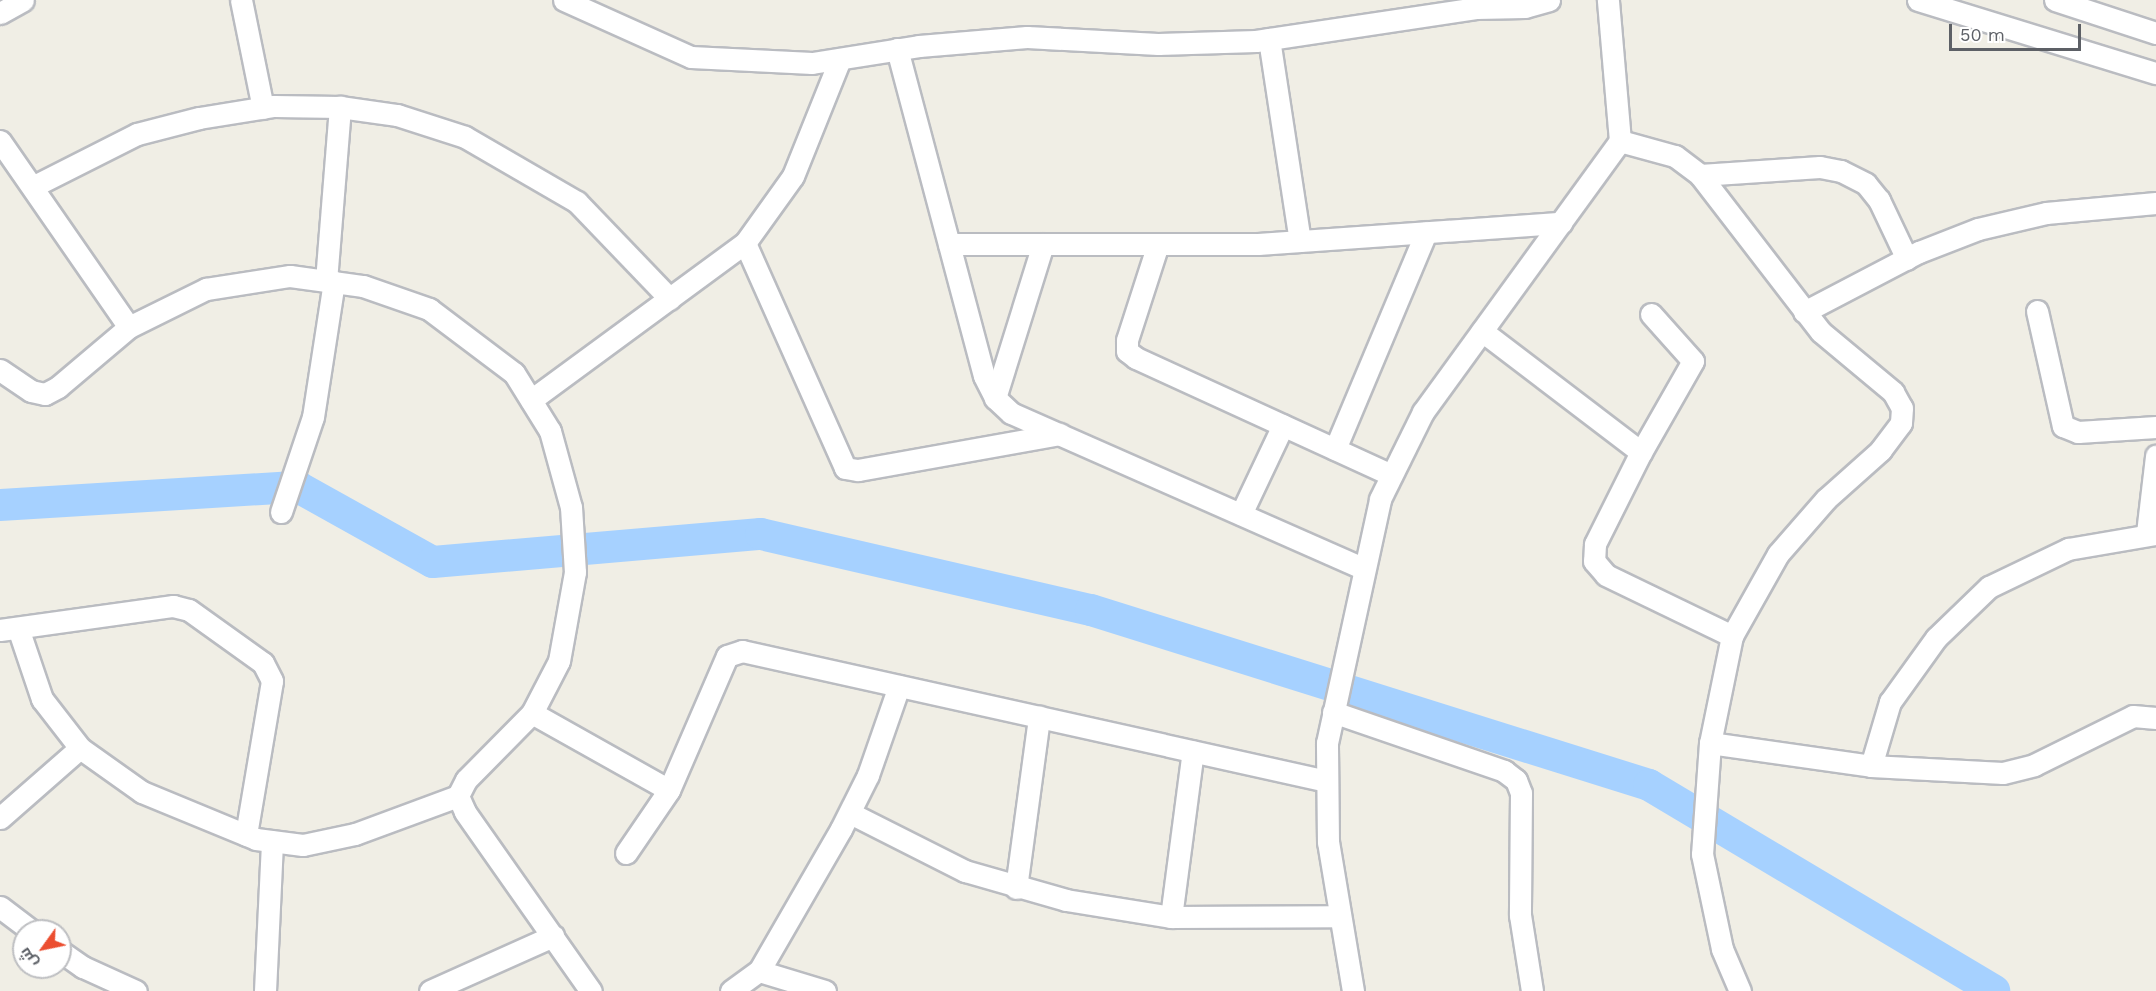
<!DOCTYPE html>
<html>
<head>
<meta charset="utf-8">
<style>
  body { margin:0 }
  #map { position:relative; width:2156px; height:991px; overflow:hidden; background:#f0eee5; font-family:"Work Sans",Cairo,sans-serif }
  div>[style] { position:absolute }
  .river>* { height:32px; margin:-16px; padding:0 16px; transform-origin:16px; border-radius:16px; background:#a6d1ff }
  .roads { filter:drop-shadow(2px 0 #babcc1) drop-shadow(-2px 0 #babcc1) drop-shadow(0 2px #babcc1) drop-shadow(0 -2px #babcc1) }
  .street>* { height:21px; margin:-10.5px; padding:0 10.5px; transform-origin:10.5px; border-radius:10.5px; background:#fff }
  span { translate:-50% -50%; white-space:nowrap; text-align:center; line-height:1.15; -webkit-text-stroke:5px #fff; paint-order:stroke }
  .north { position:absolute; left:12px; top:919px; width:60px; height:60px; box-sizing:border-box; background:#fff; border:2px solid #bebfc2; border-radius:50%; rotate:237deg; font-size:16px; font-weight:700; line-height:24px; text-align:center; color:#5d6066 }
  .north::after { content:''; display:block; margin:auto; width:21px; height:27px; background:#eb4e30; clip-path:polygon(50% 0,100% 100%,50% 72%,0 100%) }
  .scale { position:absolute; left:1949px; top:24px; width:132px; height:27px; box-sizing:border-box; border:3px solid #5d6066; border-top:0; padding-left:8px; font-size:18px; line-height:21px; white-space:nowrap; color:#5d6066; -webkit-text-stroke:4px #fff; paint-order:stroke }
</style>
</head>
<body>
<div id="map">
  <div class="river">
    <div style="left:0;top:505px;width:299px;rotate:-3.5deg"></div>
    <div style="left:298px;top:487px;width:154px;rotate:29.1deg"></div>
    <div style="left:433px;top:562px;width:329px;rotate:-4.9deg"></div>
    <div style="left:761px;top:534px;width:339px;rotate:13deg"></div>
    <div style="left:1091px;top:610px;width:585px;rotate:17.41deg"></div>
    <div style="left:1649px;top:785px;width:402px;rotate:30.8deg"></div>
  </div>
  <div class="roads">
    <div class="street">
      <div style="left:241px;top:0;width:110px;rotate:78.5deg"></div>
      <div style="left:564px;top:0;width:139px;rotate:24.2deg"></div>
      <div style="left:691px;top:57px;width:121px;rotate:2.8deg"></div>
      <div style="left:812px;top:63px;width:108px;rotate:-9deg"></div>
      <div style="left:919px;top:46px;width:108px;rotate:-4.8deg"></div>
      <div style="left:1027px;top:37px;width:131px;rotate:3.1deg"></div>
      <div style="left:1158px;top:44px;width:98px;rotate:-1.8deg"></div>
      <div style="left:1256px;top:41px;width:222px;rotate:-8.5deg"></div>
      <div style="left:1476px;top:8px;width:49px;rotate:-1.2deg"></div>
      <div style="left:1525px;top:7px;width:25px;rotate:-16deg"></div>
      <div style="left:1918px;top:0;width:249px;rotate:17.1deg"></div>
      <div style="left:2055px;top:0;width:106px;rotate:18.1deg"></div>
      <div style="left:0;top:13px;width:26px;rotate:-29deg"></div>
      <div style="left:1269px;top:39px;width:204px;rotate:81.3deg"></div>
      <div style="left:897px;top:49px;width:338px;rotate:75.1deg"></div>
      <div style="left:984px;top:376px;width:25px;rotate:63deg"></div>
      <div style="left:995px;top:398px;width:22px;rotate:43deg"></div>
      <div style="left:1011px;top:413px;width:385px;rotate:23.8deg"></div>
      <div style="left:0;top:141px;width:226px;rotate:55.3deg"></div>
      <div style="left:1620px;top:141px;width:57px;rotate:15.3deg"></div>
      <div style="left:1675px;top:156px;width:31px;rotate:37deg"></div>
      <div style="left:1700px;top:175px;width:198px;rotate:52.4deg"></div>
      <div style="left:1821px;top:332px;width:94px;rotate:39.8deg"></div>
      <div style="left:1893px;top:392px;width:18px;rotate:61deg"></div>
      <div style="left:1902px;top:408px;width:15px;rotate:94deg"></div>
      <div style="left:1901px;top:423px;width:34px;rotate:127deg"></div>
      <div style="left:1881px;top:450px;width:74px;rotate:138.3deg"></div>
      <div style="left:1826px;top:499px;width:73px;rotate:131.1deg"></div>
      <div style="left:1778px;top:554px;width:94px;rotate:119.3deg"></div>
      <div style="left:1732px;top:636px;width:109px;rotate:101.6deg"></div>
      <div style="left:1710px;top:743px;width:111px;rotate:94.1deg"></div>
      <div style="left:1702px;top:854px;width:97px;rotate:78.1deg"></div>
      <div style="left:1722px;top:949px;width:46px;rotate:66.8deg"></div>
      <div style="left:1700px;top:175px;width:120px;rotate:-3.8deg"></div>
      <div style="left:1820px;top:167px;width:21px;rotate:11deg"></div>
      <div style="left:1841px;top:171px;width:28px;rotate:27deg"></div>
      <div style="left:1866px;top:184px;width:21px;rotate:51deg"></div>
      <div style="left:1879px;top:200px;width:65px;rotate:64.6deg"></div>
      <div style="left:34px;top:186px;width:115px;rotate:-26.8deg"></div>
      <div style="left:137px;top:134px;width:64px;rotate:-14.5deg"></div>
      <div style="left:199px;top:118px;width:76px;rotate:-9.1deg"></div>
      <div style="left:274px;top:106px;width:66px;rotate:0.9deg"></div>
      <div style="left:340px;top:107px;width:58px;rotate:8deg"></div>
      <div style="left:397px;top:115px;width:71px;rotate:17.9deg"></div>
      <div style="left:465px;top:137px;width:129px;rotate:30.1deg"></div>
      <div style="left:577px;top:202px;width:134px;rotate:46.2deg"></div>
      <div style="left:745px;top:243px;width:246px;rotate:66deg"></div>
      <div style="left:845px;top:468px;width:13px;rotate:9deg"></div>
      <div style="left:858px;top:470px;width:205px;rotate:-10.1deg"></div>
      <div style="left:949px;top:244px;width:309px"></div>
      <div style="left:1258px;top:244px;width:304px;rotate:-4deg"></div>
      <div style="left:1158px;top:244px;width:101px;rotate:107.9deg"></div>
      <div style="left:1127px;top:340px;width:11px;rotate:90deg"></div>
      <div style="left:1127px;top:351px;width:11px;rotate:38deg"></div>
      <div style="left:1136px;top:358px;width:281px;rotate:24.6deg"></div>
      <div style="left:326px;top:281px;width:175px;rotate:-85.4deg"></div>
      <div style="left:2037px;top:311px;width:118px;rotate:77.3deg"></div>
      <div style="left:2063px;top:426px;width:16px;rotate:22deg"></div>
      <div style="left:2078px;top:432px;width:78px;rotate:-3.7deg"></div>
      <div style="left:1804px;top:312px;width:130px;rotate:-27.6deg"></div>
      <div style="left:1919px;top:252px;width:63px;rotate:-21.3deg"></div>
      <div style="left:1978px;top:229px;width:70px;rotate:-13.2deg"></div>
      <div style="left:2046px;top:213px;width:110px;rotate:-5.2deg"></div>
      <div style="left:1651px;top:314px;width:63px;rotate:48.2deg"></div>
      <div style="left:1693px;top:361px;width:105px;rotate:119.7deg"></div>
      <div style="left:1641px;top:452px;width:103px;rotate:116.6deg"></div>
      <div style="left:1595px;top:544px;width:17px;rotate:93deg"></div>
      <div style="left:1594px;top:561px;width:18px;rotate:49deg"></div>
      <div style="left:1606px;top:575px;width:140px;rotate:25.8deg"></div>
      <div style="left:1482px;top:331px;width:200px;rotate:37.3deg"></div>
      <div style="left:0;top:370px;width:37px;rotate:34deg"></div>
      <div style="left:31px;top:391px;width:14px;rotate:12deg"></div>
      <div style="left:45px;top:394px;width:15px;rotate:-28deg"></div>
      <div style="left:58px;top:387px;width:93px;rotate:-40.2deg"></div>
      <div style="left:129px;top:327px;width:86px;rotate:-26.3deg"></div>
      <div style="left:206px;top:289px;width:85px;rotate:-8.8deg"></div>
      <div style="left:290px;top:276px;width:74px;rotate:7.8deg"></div>
      <div style="left:363px;top:286px;width:70px;rotate:19.2deg"></div>
      <div style="left:429px;top:309px;width:106px;rotate:37deg"></div>
      <div style="left:514px;top:373px;width:68px;rotate:58.2deg"></div>
      <div style="left:550px;top:431px;width:79px;rotate:74.6deg"></div>
      <div style="left:571px;top:507px;width:65px;rotate:86.5deg"></div>
      <div style="left:575px;top:572px;width:90px;rotate:100.2deg"></div>
      <div style="left:559px;top:661px;width:59px;rotate:117.4deg"></div>
      <div style="left:532px;top:713px;width:94px;rotate:134.6deg"></div>
      <div style="left:466px;top:780px;width:18px;rotate:117deg"></div>
      <div style="left:458px;top:796px;width:17px;rotate:66deg"></div>
      <div style="left:465px;top:812px;width:219px;rotate:54.9deg"></div>
      <div style="left:995px;top:398px;width:161px;rotate:-72.7deg"></div>
      <div style="left:531px;top:400px;width:265px;rotate:-36.3deg"></div>
      <div style="left:745px;top:243px;width:82px;rotate:-54.4deg"></div>
      <div style="left:793px;top:176px;width:126px;rotate:-68.1deg"></div>
      <div style="left:1335px;top:449px;width:235px;rotate:-67.2deg"></div>
      <div style="left:281px;top:512px;width:100px;rotate:-71.4deg"></div>
      <div style="left:313px;top:417px;width:137px;rotate:-81.2deg"></div>
      <div style="left:1241px;top:514px;width:98px;rotate:-64.7deg"></div>
      <div style="left:2147px;top:533px;width:78px;rotate:-83.3deg"></div>
      <div style="left:18px;top:628px;width:75px;rotate:71.3deg"></div>
      <div style="left:42px;top:699px;width:62px;rotate:52.2deg"></div>
      <div style="left:80px;top:748px;width:76px;rotate:35.4deg"></div>
      <div style="left:142px;top:792px;width:123px;rotate:22.4deg"></div>
      <div style="left:256px;top:839px;width:47px;rotate:7.3deg"></div>
      <div style="left:303px;top:845px;width:53px;rotate:-11.9deg"></div>
      <div style="left:355px;top:834px;width:110px;rotate:-20.3deg"></div>
      <div style="left:0;top:630px;width:175px;rotate:-7.9deg"></div>
      <div style="left:173px;top:606px;width:16px;rotate:14deg"></div>
      <div style="left:189px;top:610px;width:91px;rotate:35.6deg"></div>
      <div style="left:263px;top:663px;width:20px;rotate:63deg"></div>
      <div style="left:272px;top:681px;width:156px;rotate:99.6deg"></div>
      <div style="left:1333px;top:712px;width:181px;rotate:19deg"></div>
      <div style="left:1504px;top:771px;width:15px;rotate:37deg"></div>
      <div style="left:1516px;top:780px;width:14px;rotate:69deg"></div>
      <div style="left:1521px;top:793px;width:122px;rotate:90.5deg"></div>
      <div style="left:1520px;top:915px;width:77px;rotate:81deg"></div>
      <div style="left:532px;top:713px;width:157px;rotate:29.3deg"></div>
      <div style="left:1710px;top:743px;width:163px;rotate:8.1deg"></div>
      <div style="left:1871px;top:766px;width:132px;rotate:3deg"></div>
      <div style="left:2003px;top:773px;width:32px;rotate:-14deg"></div>
      <div style="left:2034px;top:765px;width:110px;rotate:-26.3deg"></div>
      <div style="left:2133px;top:716px;width:23px;rotate:5deg"></div>
      <div style="left:1871px;top:766px;width:67px;rotate:-73.5deg"></div>
      <div style="left:1890px;top:702px;width:79px;rotate:-54.3deg"></div>
      <div style="left:1936px;top:638px;width:74px;rotate:-43.9deg"></div>
      <div style="left:1989px;top:587px;width:88px;rotate:-25.7deg"></div>
      <div style="left:2068px;top:549px;width:89px;rotate:-9.7deg"></div>
      <div style="left:850px;top:813px;width:129px;rotate:26.8deg"></div>
      <div style="left:965px;top:871px;width:105px;rotate:16deg"></div>
      <div style="left:1066px;top:900px;width:106px;rotate:9.2deg"></div>
      <div style="left:1171px;top:917px;width:167px;rotate:-0.3deg"></div>
      <div style="left:0;top:818px;width:106px;rotate:-41.2deg"></div>
      <div style="left:626px;top:853px;width:76px;rotate:-55.7deg"></div>
      <div style="left:669px;top:790px;width:146px;rotate:-66.6deg"></div>
      <div style="left:727px;top:656px;width:16px;rotate:-18deg"></div>
      <div style="left:742px;top:651px;width:599px;rotate:12.53deg"></div>
      <div style="left:1016px;top:888px;width:173px;rotate:-82.3deg"></div>
      <div style="left:0;top:907px;width:40px;rotate:37deg"></div>
      <div style="left:1171px;top:917px;width:167px;rotate:-82.5deg"></div>
      <div style="left:60px;top:951px;width:28px;rotate:35deg"></div>
      <div style="left:83px;top:967px;width:58px;rotate:24.4deg"></div>
      <div style="left:759px;top:971px;width:164px;rotate:-60deg"></div>
      <div style="left:841px;top:829px;width:60px;rotate:-63.4deg"></div>
      <div style="left:868px;top:775px;width:94px;rotate:-70.8deg"></div>
      <div style="left:265px;top:991px;width:150px;rotate:-87.3deg"></div>
      <div style="left:430px;top:991px;width:135px;rotate:-24.1deg"></div>
      <div style="left:731px;top:991px;width:34px;rotate:-36deg"></div>
      <div style="left:759px;top:971px;width:69px;rotate:16.9deg"></div>
      <div style="left:1353px;top:991px;width:151px;rotate:-99.5deg"></div>
      <div style="left:1328px;top:842px;width:99px;rotate:-90.6deg"></div>
      <div style="left:1327px;top:743px;width:250px;rotate:-77.7deg"></div>
      <div style="left:1380px;top:499px;width:97px;rotate:-63.7deg"></div>
      <div style="left:1423px;top:412px;width:335px;rotate:-54deg"></div>
      <div style="left:1620px;top:141px;width:142px;rotate:-94.9deg"></div>
    </div>
  </div>
  <div class="north">ش</div>
  <div class="scale">50 m</div>
</div>
</body>
</html>
